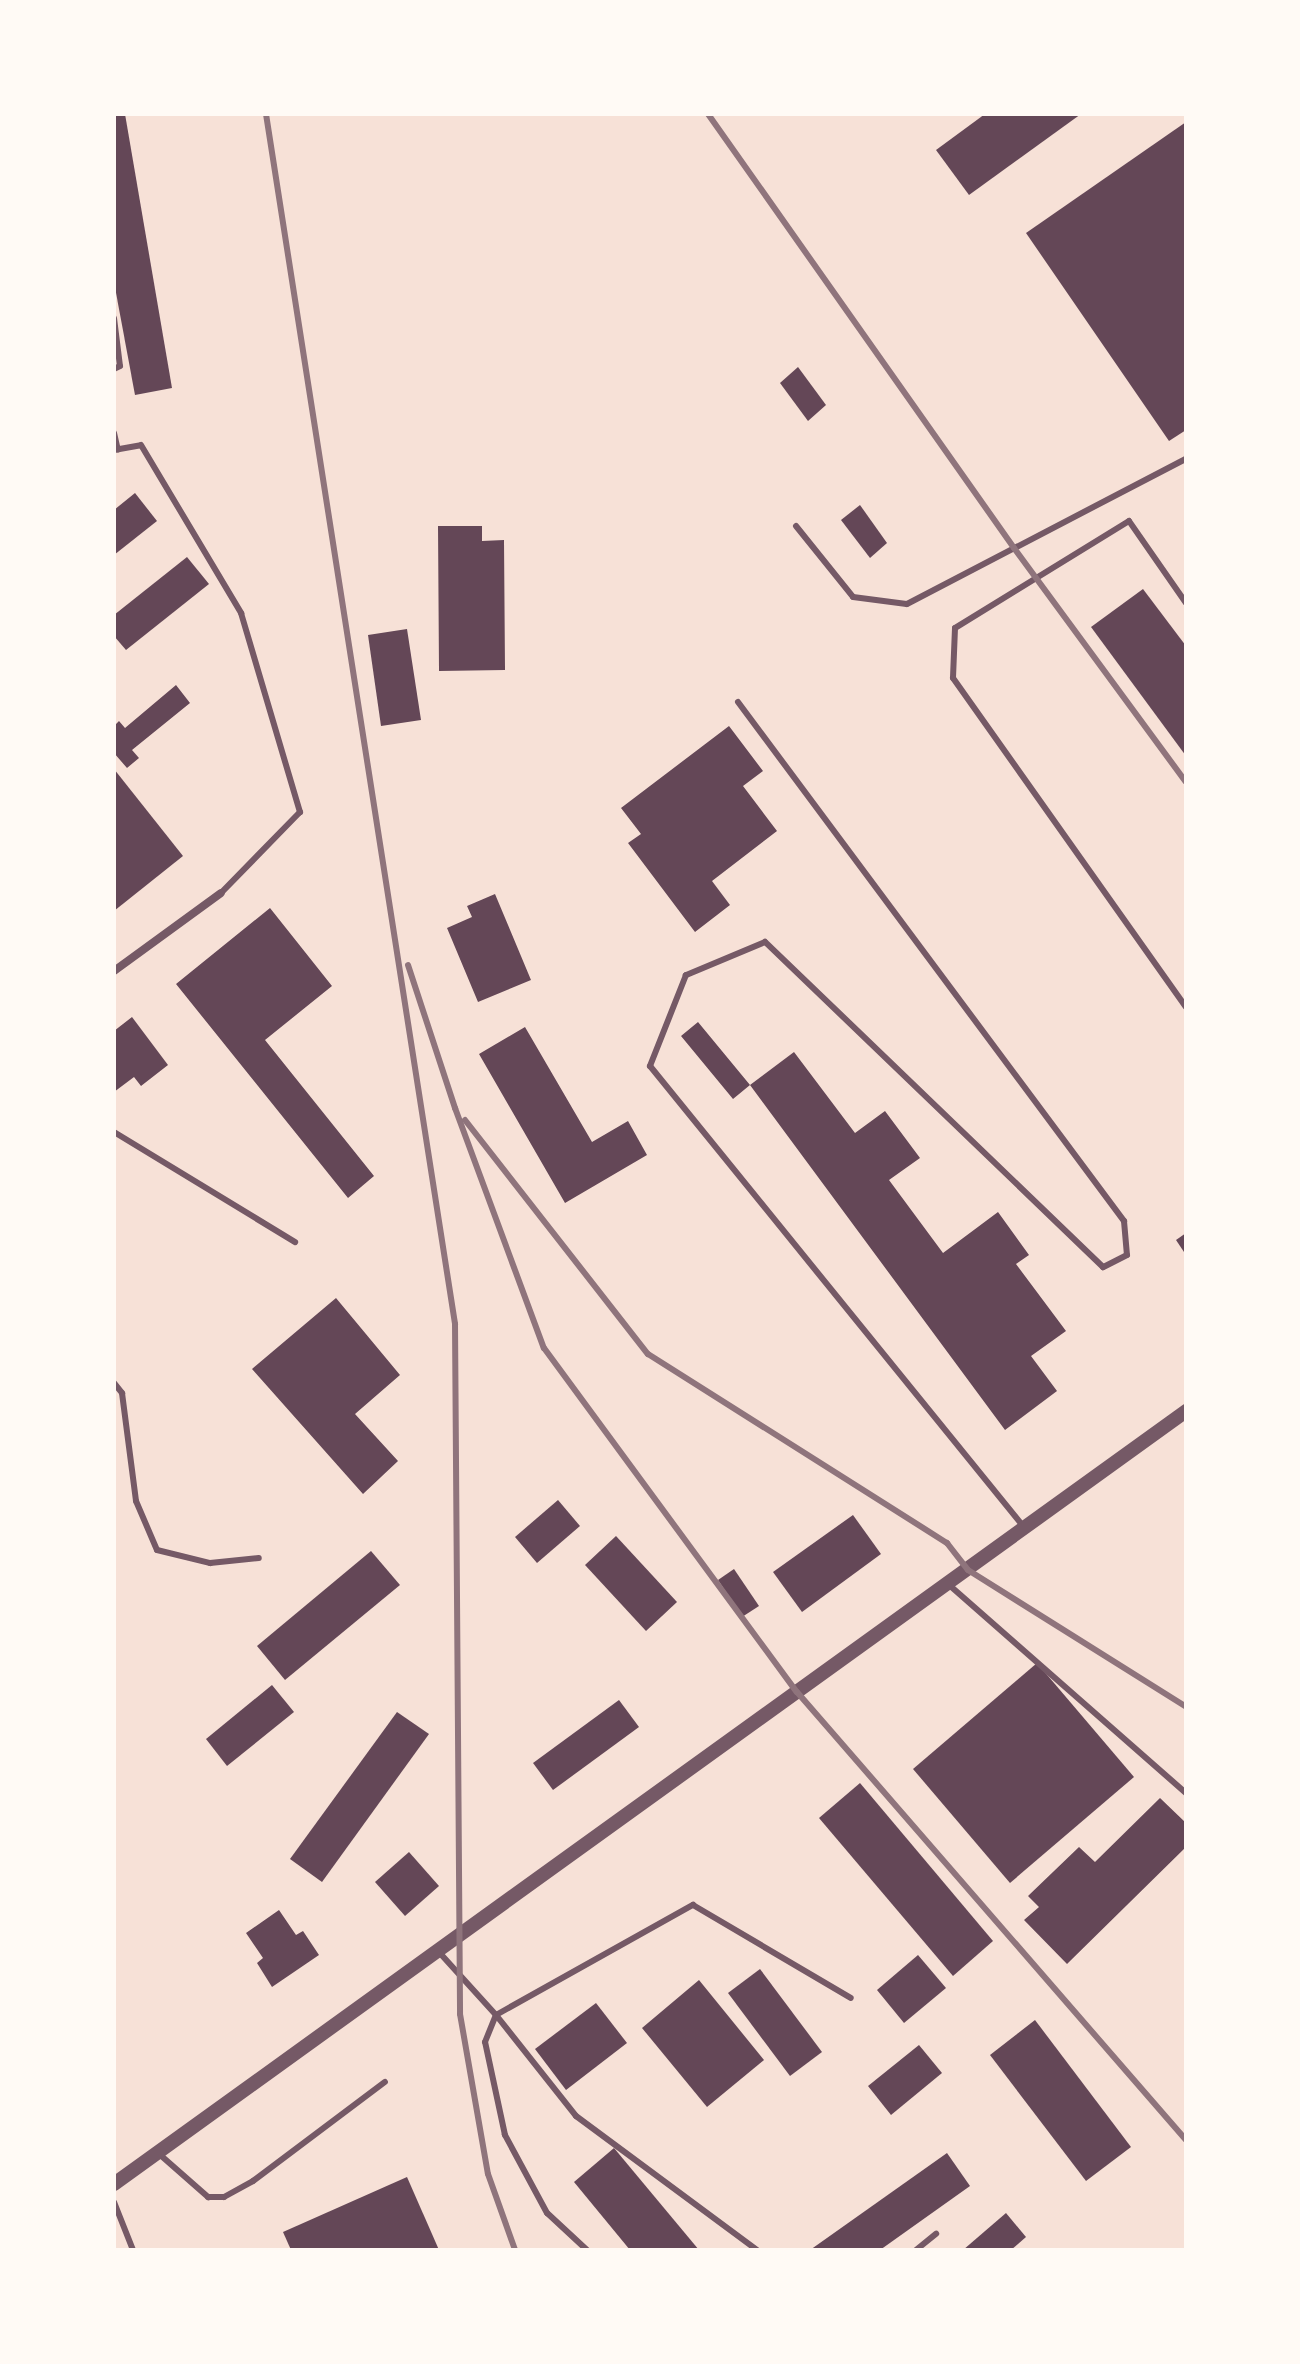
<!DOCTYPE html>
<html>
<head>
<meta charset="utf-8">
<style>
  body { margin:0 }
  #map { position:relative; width:1300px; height:2364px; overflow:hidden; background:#f7e1d7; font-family:Raleway,sans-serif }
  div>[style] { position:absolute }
  .building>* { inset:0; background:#644757 }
  .service>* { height:6px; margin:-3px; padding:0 3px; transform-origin:3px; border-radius:3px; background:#755966 }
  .minor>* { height:8px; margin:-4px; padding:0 4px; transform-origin:4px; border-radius:4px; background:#755966 }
  .tertiary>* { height:14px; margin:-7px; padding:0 7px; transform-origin:7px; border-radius:7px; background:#755966 }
  .rail>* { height:6px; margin:-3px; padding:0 3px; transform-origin:3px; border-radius:3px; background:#8f747c }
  span { translate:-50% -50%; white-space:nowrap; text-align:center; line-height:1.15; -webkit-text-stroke:8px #fffaf5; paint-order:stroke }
  .frame { position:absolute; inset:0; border:116px solid #fffaf5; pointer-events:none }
</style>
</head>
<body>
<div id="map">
  <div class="building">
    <div style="clip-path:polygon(114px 114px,125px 114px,172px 388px,135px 395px,114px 282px)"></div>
    <div style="clip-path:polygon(985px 114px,1081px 114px,969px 195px,936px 150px)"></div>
    <div style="clip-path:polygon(1186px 122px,1186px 430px,1169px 441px,1026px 233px)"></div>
    <div style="clip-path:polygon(798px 367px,826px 405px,808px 421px,780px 383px)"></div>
    <div style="clip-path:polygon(135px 493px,157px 521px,114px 555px,114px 510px)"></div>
    <div style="clip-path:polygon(860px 505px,887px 543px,870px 558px,841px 520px)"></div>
    <div style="clip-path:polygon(438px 526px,482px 526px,482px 541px,504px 540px,505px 670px,439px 671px)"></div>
    <div style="clip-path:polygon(187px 557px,209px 584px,126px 650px,114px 636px,114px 615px)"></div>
    <div style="clip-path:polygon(1143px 589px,1186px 646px,1186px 756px,1091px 627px)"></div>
    <div style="clip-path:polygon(407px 629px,421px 720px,381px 726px,368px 635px)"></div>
    <div style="clip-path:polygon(176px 685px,190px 703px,132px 750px,139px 758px,127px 768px,114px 753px,114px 726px,119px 721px,125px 728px)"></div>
    <div style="clip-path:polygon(729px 726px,763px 771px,743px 786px,777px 831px,712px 881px,730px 905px,695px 932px,628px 843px,641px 834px,621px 808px)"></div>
    <div style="clip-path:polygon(114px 769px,183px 856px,114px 911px)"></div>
    <div style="clip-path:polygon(495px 894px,531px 980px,478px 1002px,447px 928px,472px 917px,467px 906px)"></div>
    <div style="clip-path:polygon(270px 908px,332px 986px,265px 1040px,374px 1176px,348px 1198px,176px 984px)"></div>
    <div style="clip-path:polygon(132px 1017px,168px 1065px,141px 1086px,134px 1077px,114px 1092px,114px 1031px)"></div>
    <div style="clip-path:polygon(698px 1022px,750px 1085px,794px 1052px,855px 1133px,885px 1111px,920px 1158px,889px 1180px,943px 1253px,998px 1212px,1029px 1255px,1016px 1264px,1066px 1331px,1031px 1356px,1057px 1391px,1005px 1430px,750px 1085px,733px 1099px,681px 1036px)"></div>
    <div style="clip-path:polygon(525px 1027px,592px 1142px,628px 1121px,647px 1155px,565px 1203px,479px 1054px)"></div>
    <div style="clip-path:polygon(1186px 1233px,1186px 1255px,1176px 1240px)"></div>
    <div style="clip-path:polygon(336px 1298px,400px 1375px,355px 1414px,398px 1461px,363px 1494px,252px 1369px)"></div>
    <div style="clip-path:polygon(558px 1500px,580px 1526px,537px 1563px,515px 1537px)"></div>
    <div style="clip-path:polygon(853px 1515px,881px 1554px,802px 1612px,773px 1572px)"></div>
    <div style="clip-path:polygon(616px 1536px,677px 1602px,646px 1631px,585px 1565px)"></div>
    <div style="clip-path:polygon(371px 1551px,400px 1585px,285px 1680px,257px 1646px)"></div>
    <div style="clip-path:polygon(734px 1569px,759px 1606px,742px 1617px,718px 1580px)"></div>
    <div style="clip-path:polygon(1037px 1663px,1134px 1777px,1010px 1883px,913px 1769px)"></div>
    <div style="clip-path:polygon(272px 1685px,294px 1712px,227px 1766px,206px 1739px)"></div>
    <div style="clip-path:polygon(619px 1700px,639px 1727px,553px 1790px,533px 1763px)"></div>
    <div style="clip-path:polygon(397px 1712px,429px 1734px,322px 1882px,290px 1859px)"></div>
    <div style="clip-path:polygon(860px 1783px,993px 1941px,953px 1976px,819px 1818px)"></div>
    <div style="clip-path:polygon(1160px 1798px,1186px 1823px,1186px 1847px,1067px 1964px,1024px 1920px,1039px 1907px,1028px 1896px,1079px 1847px,1095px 1862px)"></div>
    <div style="clip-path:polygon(409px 1852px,439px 1886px,405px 1916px,375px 1882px)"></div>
    <div style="clip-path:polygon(279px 1910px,296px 1935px,303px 1931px,319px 1955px,272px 1987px,257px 1963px,263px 1958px,246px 1933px)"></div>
    <div style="clip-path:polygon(918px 1955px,946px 1988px,904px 2023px,877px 1990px)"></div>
    <div style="clip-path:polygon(760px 1969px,822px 2052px,790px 2076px,728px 1993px)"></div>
    <div style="clip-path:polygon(699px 1980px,764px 2060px,707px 2107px,642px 2028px)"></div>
    <div style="clip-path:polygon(596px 2003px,627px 2043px,566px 2090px,535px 2049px)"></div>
    <div style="clip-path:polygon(1035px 2020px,1131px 2147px,1086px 2181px,990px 2055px)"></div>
    <div style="clip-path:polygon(919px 2045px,942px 2073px,891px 2115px,868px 2086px)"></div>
    <div style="clip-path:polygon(614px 2148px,699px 2250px,630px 2250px,574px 2182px)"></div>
    <div style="clip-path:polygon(947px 2153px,970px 2186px,880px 2250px,810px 2250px)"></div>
    <div style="clip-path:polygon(407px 2177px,439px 2250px,291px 2250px,283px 2232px)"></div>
    <div style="clip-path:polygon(1006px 2213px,1026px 2237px,1011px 2250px,963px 2250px)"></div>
  </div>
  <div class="service">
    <div style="left:114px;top:318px;width:48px;rotate:82.9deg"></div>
    <div style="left:120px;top:366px;width:7px;rotate:153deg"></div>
    <div style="left:114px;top:433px;width:17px;rotate:77deg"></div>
    <div style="left:114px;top:450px;width:27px;rotate:-10deg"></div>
    <div style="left:141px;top:445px;width:196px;rotate:59.2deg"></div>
    <div style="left:241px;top:613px;width:208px;rotate:73.5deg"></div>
    <div style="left:300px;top:812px;width:113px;rotate:134.3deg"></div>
    <div style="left:796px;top:526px;width:91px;rotate:51.2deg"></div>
    <div style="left:853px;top:597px;width:54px;rotate:7.4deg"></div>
    <div style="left:907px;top:604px;width:314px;rotate:-27.5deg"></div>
    <div style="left:1186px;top:603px;width:100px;rotate:-124.8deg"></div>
    <div style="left:1129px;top:521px;width:204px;rotate:148.4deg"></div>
    <div style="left:955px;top:628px;width:50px;rotate:92.3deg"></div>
    <div style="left:953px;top:678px;width:403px;rotate:54.7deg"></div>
    <div style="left:738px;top:702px;width:647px;rotate:53.36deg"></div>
    <div style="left:1124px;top:1221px;width:34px;rotate:85deg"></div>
    <div style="left:1127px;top:1255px;width:27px;rotate:153deg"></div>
    <div style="left:1103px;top:1267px;width:469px;rotate:-136.1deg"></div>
    <div style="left:765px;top:942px;width:86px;rotate:157.3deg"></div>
    <div style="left:686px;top:975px;width:98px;rotate:111.6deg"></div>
    <div style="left:650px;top:1066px;width:592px;rotate:50.96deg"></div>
    <div style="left:114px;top:1132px;width:212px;rotate:31.3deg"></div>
    <div style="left:114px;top:1383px;width:13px;rotate:51deg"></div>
    <div style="left:122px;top:1393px;width:109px;rotate:82.6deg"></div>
    <div style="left:136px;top:1501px;width:53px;rotate:66.8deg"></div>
    <div style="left:157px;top:1550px;width:55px;rotate:13.8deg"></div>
    <div style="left:210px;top:1563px;width:49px;rotate:-5.8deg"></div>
    <div style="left:948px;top:1584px;width:317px;rotate:41.3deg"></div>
    <div style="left:438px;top:1951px;width:86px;rotate:47.8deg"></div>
    <div style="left:496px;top:2015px;width:226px;rotate:-29.2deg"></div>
    <div style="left:693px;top:1905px;width:183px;rotate:30.5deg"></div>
    <div style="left:158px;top:2153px;width:67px;rotate:41.3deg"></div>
    <div style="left:208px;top:2197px;width:16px"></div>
    <div style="left:224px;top:2197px;width:33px;rotate:-29deg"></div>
    <div style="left:253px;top:2181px;width:165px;rotate:-36.9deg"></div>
    <div style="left:114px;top:2202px;width:52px;rotate:68.4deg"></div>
    <div style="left:587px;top:2250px;width:54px;rotate:-137.2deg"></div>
    <div style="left:547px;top:2213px;width:89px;rotate:-118.3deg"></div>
    <div style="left:505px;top:2135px;width:95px;rotate:-102.1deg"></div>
    <div style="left:485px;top:2042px;width:29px;rotate:-68deg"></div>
    <div style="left:496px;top:2015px;width:129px;rotate:51.6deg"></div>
    <div style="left:576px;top:2116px;width:225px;rotate:36.5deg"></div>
    <div style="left:916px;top:2250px;width:26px;rotate:-39deg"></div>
  </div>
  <div class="minor">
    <div style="left:114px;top:971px;width:132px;rotate:-36.1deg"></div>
  </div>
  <div class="tertiary">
    <div style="left:114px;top:2184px;width:1322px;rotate:-35.79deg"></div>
  </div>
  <div class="rail">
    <div style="left:266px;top:114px;width:1225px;rotate:81.12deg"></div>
    <div style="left:455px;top:1324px;width:690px;rotate:89.58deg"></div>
    <div style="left:460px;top:2014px;width:162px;rotate:80.1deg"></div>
    <div style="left:488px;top:2174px;width:81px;rotate:70.4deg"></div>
    <div style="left:708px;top:114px;width:531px;rotate:54.81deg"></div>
    <div style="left:1014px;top:548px;width:290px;rotate:53.7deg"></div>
    <div style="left:408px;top:965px;width:151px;rotate:71.8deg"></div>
    <div style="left:455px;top:1108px;width:256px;rotate:69.7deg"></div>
    <div style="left:544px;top:1348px;width:427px;rotate:53.7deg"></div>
    <div style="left:797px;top:1692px;width:593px;rotate:49.03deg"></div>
    <div style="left:465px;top:1120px;width:297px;rotate:52deg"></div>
    <div style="left:648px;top:1354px;width:354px;rotate:32.3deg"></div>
    <div style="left:947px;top:1543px;width:34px;rotate:52deg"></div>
    <div style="left:968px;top:1570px;width:257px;rotate:32.1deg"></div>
  </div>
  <div class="frame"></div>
</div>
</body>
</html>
